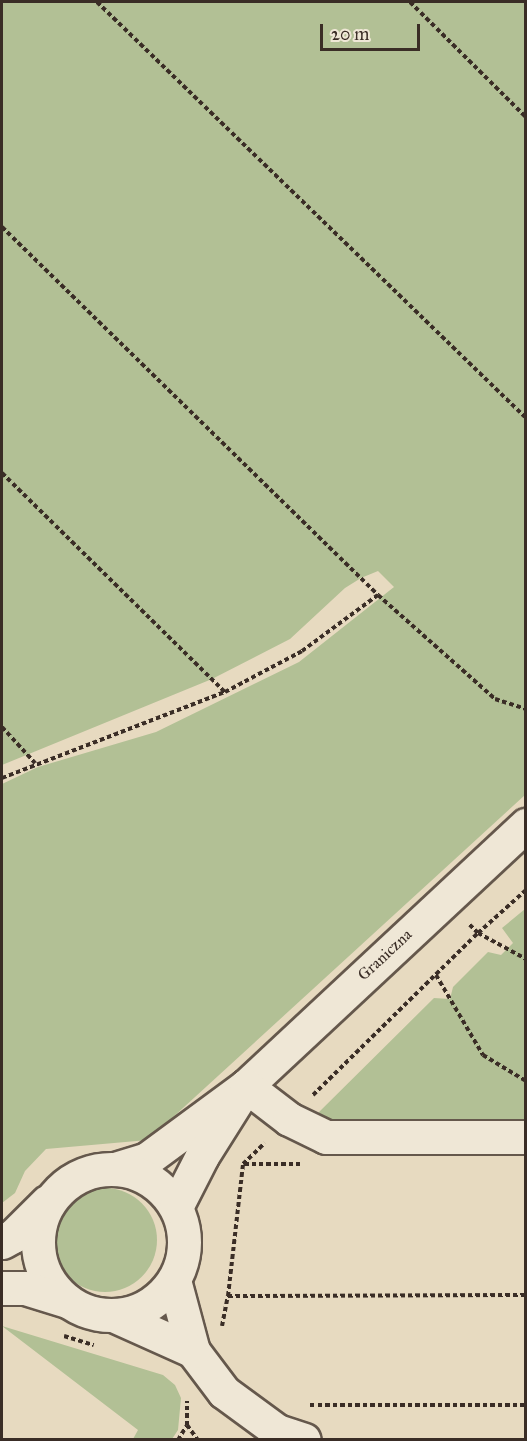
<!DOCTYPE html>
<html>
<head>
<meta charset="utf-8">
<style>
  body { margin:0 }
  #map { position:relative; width:527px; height:1441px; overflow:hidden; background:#e7dac0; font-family:"IM FELL Great Primer",serif }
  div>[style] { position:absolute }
  .green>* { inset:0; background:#b2c095 }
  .round { border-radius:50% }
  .path>* { height:4px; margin-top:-2px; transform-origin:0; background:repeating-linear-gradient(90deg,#3a2d26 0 4.5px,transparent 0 7.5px) }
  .roads { filter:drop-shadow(2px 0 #65584c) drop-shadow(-2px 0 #65584c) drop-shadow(0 2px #65584c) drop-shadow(0 -2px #65584c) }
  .minor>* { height:33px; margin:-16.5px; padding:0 16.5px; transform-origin:16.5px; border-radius:16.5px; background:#efe7d6 }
  .minor>.ring { margin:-16.5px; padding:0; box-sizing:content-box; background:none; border:33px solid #efe7d6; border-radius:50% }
  span { translate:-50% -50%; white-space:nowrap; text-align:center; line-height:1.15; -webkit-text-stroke:5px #efe7d6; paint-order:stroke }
  .street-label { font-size:16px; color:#3a2d26 }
  .frame { position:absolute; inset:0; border:3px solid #3a2d26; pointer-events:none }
  .scale { position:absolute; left:320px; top:24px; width:100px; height:27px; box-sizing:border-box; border:3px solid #3a2d26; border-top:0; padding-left:8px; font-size:18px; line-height:21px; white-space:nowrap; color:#3a2d26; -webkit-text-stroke:4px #efe7d6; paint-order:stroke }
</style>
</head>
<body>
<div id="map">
  <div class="green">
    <div style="clip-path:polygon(2px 2px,525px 2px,525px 795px,148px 1140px,46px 1149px,25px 1171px,15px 1193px,2px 1203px,2px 784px,38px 767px,156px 732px,299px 662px,394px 587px,378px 571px,361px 578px,345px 588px,290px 639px,212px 679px,2px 765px)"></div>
    <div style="clip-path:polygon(525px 909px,525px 1127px,349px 1129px,314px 1117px,434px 998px,450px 999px,453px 987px,488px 952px,501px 955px,513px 943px,502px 928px)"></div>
    <div class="round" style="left:53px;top:1188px;width:104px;height:104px"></div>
    <div style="clip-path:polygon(2px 1326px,163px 1375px,175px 1385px,181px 1398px,178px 1430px,172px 1439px,133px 1439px,138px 1430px)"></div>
  </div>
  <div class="path">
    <div style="left:97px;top:2px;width:596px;rotate:44.12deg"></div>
    <div style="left:410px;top:2px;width:163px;rotate:44.8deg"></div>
    <div style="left:2px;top:227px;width:526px;rotate:44.38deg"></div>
    <div style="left:378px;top:595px;width:157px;rotate:41.6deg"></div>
    <div style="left:495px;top:699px;width:33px;rotate:18deg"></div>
    <div style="left:2px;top:473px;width:313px;rotate:44.5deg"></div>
    <div style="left:2px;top:727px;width:49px;rotate:47.5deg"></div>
    <div style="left:2px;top:778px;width:239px;rotate:-21.1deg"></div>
    <div style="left:225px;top:692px;width:87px;rotate:-28deg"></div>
    <div style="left:302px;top:651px;width:94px;rotate:-36.4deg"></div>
    <div style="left:526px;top:890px;width:64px;rotate:138.1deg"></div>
    <div style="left:478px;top:933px;width:55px;rotate:28.4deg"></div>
    <div style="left:436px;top:975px;width:93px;rotate:59.6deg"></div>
    <div style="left:483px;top:1055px;width:50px;rotate:31.2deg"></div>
    <div style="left:313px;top:1095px;width:231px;rotate:-44.5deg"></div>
    <div style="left:478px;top:933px;width:13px;rotate:-135deg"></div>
    <div style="left:244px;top:1164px;width:56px"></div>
    <div style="left:228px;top:1296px;width:298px;rotate:-0.2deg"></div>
    <div style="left:222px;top:1326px;width:31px;rotate:-79deg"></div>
    <div style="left:228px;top:1296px;width:133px;rotate:-83.5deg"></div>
    <div style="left:243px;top:1164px;width:30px;rotate:-44deg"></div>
    <div style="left:64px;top:1336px;width:31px;rotate:17deg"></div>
    <div style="left:310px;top:1405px;width:216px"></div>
    <div style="left:187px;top:1425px;width:19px;rotate:54deg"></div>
    <div style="left:178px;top:1440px;width:17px;rotate:-59deg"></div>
    <div style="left:187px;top:1425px;width:24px;rotate:-90deg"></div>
  </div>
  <div class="roads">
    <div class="minor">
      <div style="left:118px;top:1168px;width:30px;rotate:-17deg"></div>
      <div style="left:147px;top:1159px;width:123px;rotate:-36.4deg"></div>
      <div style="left:246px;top:1086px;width:383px;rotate:-43deg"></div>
      <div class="ring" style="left:38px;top:1169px;width:113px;height:113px"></div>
      <div style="left:176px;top:1207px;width:57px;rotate:-63deg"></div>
      <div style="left:202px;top:1156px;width:83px;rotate:-57.8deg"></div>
      <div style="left:246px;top:1086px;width:54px;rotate:37.5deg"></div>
      <div style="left:289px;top:1119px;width:41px;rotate:25.9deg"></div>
      <div style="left:326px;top:1137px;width:200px"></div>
      <div style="left:2px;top:1242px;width:13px;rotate:-29deg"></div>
      <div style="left:13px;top:1236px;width:48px;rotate:-45deg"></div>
      <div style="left:174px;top:1280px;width:73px;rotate:75deg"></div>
      <div style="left:193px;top:1351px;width:51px;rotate:52.9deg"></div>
      <div style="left:224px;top:1392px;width:66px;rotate:36.3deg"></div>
      <div style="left:277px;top:1431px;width:28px;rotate:18deg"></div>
      <div style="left:2px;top:1288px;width:23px"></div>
      <div style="left:25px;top:1288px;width:44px;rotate:17.2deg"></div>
      <div style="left:113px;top:1315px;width:88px;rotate:24.2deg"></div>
    </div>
  </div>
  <div class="street-label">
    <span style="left:385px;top:955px;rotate:-43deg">Graniczna</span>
  </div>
  <div class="frame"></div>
  <div class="scale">20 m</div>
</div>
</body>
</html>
